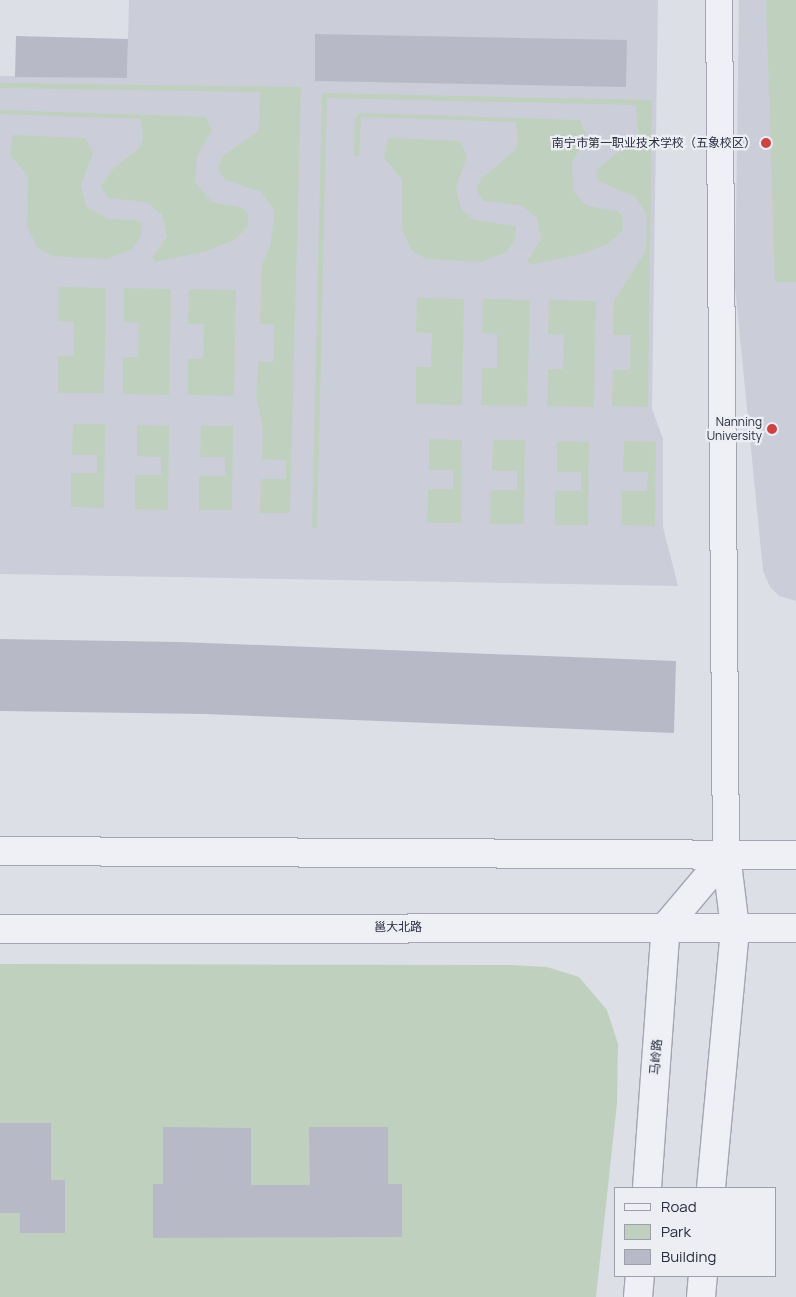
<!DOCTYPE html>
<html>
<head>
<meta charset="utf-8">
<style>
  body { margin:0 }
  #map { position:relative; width:796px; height:1297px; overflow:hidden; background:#dddfe7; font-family:Manrope,"Noto Sans SC",sans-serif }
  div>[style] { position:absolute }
  .built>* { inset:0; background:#cbced9 }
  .green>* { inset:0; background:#c0d0be }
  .building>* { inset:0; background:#b7bac6 }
  .roads { filter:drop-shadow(1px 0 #a3a5b1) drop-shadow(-1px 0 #a3a5b1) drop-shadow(0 1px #a3a5b1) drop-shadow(0 -1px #a3a5b1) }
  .minor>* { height:26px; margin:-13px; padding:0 13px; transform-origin:13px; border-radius:13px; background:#eff0f5 }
  .tertiary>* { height:28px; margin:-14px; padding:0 14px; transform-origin:14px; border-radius:14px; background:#eff0f5 }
  .dots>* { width:14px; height:14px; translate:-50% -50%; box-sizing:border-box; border:2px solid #eceef4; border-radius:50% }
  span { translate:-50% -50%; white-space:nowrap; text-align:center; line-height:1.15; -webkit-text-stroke:4.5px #eceef4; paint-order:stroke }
  .poi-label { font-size:12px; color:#272b3d }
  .right { translate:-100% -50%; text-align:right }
  .street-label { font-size:12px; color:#272b3d }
  .legend { position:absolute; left:614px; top:1187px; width:162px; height:90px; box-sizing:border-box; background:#eceef4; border:1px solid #9da0ab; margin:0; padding:6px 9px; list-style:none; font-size:15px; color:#272b3d }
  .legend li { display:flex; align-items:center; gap:10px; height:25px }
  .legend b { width:25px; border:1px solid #9da0ab }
</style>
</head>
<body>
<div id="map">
  <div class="built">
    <div style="clip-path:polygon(129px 0,658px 0,652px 409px,663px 439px,663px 527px,678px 586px,0 574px,0 76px,127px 78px)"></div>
    <div style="clip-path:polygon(739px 0,796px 0,796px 601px,779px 596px,770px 587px,763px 571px,735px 287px)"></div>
  </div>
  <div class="green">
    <div style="clip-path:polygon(766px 0,796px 0,796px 282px,775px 282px)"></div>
    <div style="clip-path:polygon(0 83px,301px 87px,290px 513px,260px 513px,261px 479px,286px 479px,286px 460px,262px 459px,263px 429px,256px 396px,258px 362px,273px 362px,274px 324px,260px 324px,262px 265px,271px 243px,274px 210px,261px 192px,225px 180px,218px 169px,222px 157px,259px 130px,260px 92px,0 88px)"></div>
    <div style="clip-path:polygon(322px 93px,652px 100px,648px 407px,612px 406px,613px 370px,630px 370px,631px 335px,613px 335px,614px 301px,646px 250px,647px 215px,635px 197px,598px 181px,596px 170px,638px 136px,636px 105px,327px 98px,317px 528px,312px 528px)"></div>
    <div style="clip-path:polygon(0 110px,206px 117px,212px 131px,197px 156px,195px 182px,212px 202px,242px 208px,248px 213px,248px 227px,234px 240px,207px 251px,155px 262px,153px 257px,167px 236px,162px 215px,147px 202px,108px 198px,101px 186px,113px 169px,139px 148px,143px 139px,141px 119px,0 114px)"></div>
    <div style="clip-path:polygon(360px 113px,580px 120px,586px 134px,572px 164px,574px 192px,587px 206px,617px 211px,622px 216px,623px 230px,608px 244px,582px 254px,529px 265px,528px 260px,541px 239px,537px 218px,521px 205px,483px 201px,476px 189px,482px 178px,514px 151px,518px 143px,516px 122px,361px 117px,359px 156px,354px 156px,355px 119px)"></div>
    <div style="clip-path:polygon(13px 135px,85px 138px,93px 153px,81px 185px,86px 206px,108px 219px,137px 220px,141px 223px,142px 234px,133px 249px,107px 259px,52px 256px,37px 247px,27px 226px,28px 176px,10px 155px)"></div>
    <div style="clip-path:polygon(388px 138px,460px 141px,467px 156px,456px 188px,461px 209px,474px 220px,516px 226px,516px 237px,507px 252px,482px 262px,426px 259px,411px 250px,402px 229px,402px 180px,384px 158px)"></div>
    <div style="clip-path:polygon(59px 287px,106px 288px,104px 393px,58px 393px,58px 356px,73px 356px,74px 322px,58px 321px)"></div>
    <div style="clip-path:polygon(124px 288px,171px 289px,169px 395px,123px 394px,123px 357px,138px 357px,139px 323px,124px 322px)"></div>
    <div style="clip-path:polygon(189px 289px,236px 290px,234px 396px,188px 395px,188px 359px,203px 359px,204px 324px,188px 324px)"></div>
    <div style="clip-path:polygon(417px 298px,464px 299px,462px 405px,416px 404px,416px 367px,431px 367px,432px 333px,416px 332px)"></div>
    <div style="clip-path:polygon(483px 299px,530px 300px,527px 406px,481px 405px,482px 368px,497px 368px,497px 334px,482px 333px)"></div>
    <div style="clip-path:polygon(549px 300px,596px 301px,594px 407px,547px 406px,548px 369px,563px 369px,564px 335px,548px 334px)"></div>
    <div style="clip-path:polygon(73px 424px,105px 424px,104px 508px,71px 507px,71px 473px,97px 473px,97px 455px,72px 455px)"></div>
    <div style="clip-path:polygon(137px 425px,169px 426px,168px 510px,135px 509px,135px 475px,161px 475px,161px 457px,137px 456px)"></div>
    <div style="clip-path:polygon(201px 426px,233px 426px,232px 510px,199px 510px,199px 476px,225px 476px,225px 457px,200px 457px)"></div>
    <div style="clip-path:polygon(429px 439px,462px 440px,461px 523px,427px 523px,428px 489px,453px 489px,453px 470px,429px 470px)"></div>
    <div style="clip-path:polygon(493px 440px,525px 440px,524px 524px,490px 524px,491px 490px,517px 490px,517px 471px,492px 471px)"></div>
    <div style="clip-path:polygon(557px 441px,589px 442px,588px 525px,555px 525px,555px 491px,581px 491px,581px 472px,557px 472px)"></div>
    <div style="clip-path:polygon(624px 441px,656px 442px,655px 526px,622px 525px,622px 491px,647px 491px,648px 472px,623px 472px)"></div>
    <div style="clip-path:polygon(0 964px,510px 965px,547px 967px,579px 977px,607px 1010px,618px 1044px,617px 1103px,596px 1297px,0 1297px)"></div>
  </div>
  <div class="building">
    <div style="clip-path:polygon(315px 34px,627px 40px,626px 87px,315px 81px)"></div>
    <div style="clip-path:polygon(16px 36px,128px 39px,127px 78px,15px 77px)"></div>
    <div style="clip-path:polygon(0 639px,180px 642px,676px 661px,674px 733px,204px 714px,0 711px)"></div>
    <div style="clip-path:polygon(0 1123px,51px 1123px,51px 1180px,65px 1180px,65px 1233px,20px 1233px,20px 1213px,0 1213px)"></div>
    <div style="clip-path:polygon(163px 1127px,251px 1128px,251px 1185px,310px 1185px,309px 1127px,388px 1127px,388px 1184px,402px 1184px,402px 1237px,153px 1238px,153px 1184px,163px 1184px)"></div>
  </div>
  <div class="roads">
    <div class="minor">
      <div style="left:719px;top:0;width:855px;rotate:89.53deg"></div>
    </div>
    <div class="tertiary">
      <div style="left:0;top:851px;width:796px;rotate:0.29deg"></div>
      <div style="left:666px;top:926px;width:93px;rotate:-49.8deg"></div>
      <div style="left:0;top:929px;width:796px;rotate:-0.07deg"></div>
      <div style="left:647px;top:1188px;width:263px;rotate:-85.9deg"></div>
      <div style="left:711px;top:1188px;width:261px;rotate:-84.7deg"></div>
      <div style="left:735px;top:928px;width:74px;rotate:-97deg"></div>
      <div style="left:638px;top:1297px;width:21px;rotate:-85deg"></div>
      <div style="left:701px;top:1297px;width:21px;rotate:-85deg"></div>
    </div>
  </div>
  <div class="dots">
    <div style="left:766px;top:143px;background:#cc4342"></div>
    <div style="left:772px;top:429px;background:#cc4342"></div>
  </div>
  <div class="poi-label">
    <span class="right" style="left:756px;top:143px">南宁市第一职业技术学校（五象校区）</span>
    <span class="right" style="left:762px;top:429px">Nanning<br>University</span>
  </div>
  <div class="street-label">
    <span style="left:398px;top:927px">邕大北路</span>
    <span style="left:656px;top:1057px;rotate:-86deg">马岭路</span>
  </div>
  <ul class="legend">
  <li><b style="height:6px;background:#eff0f5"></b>Road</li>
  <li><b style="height:14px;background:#c0d0be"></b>Park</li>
  <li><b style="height:14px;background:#b7bac6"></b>Building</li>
  </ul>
</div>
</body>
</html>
